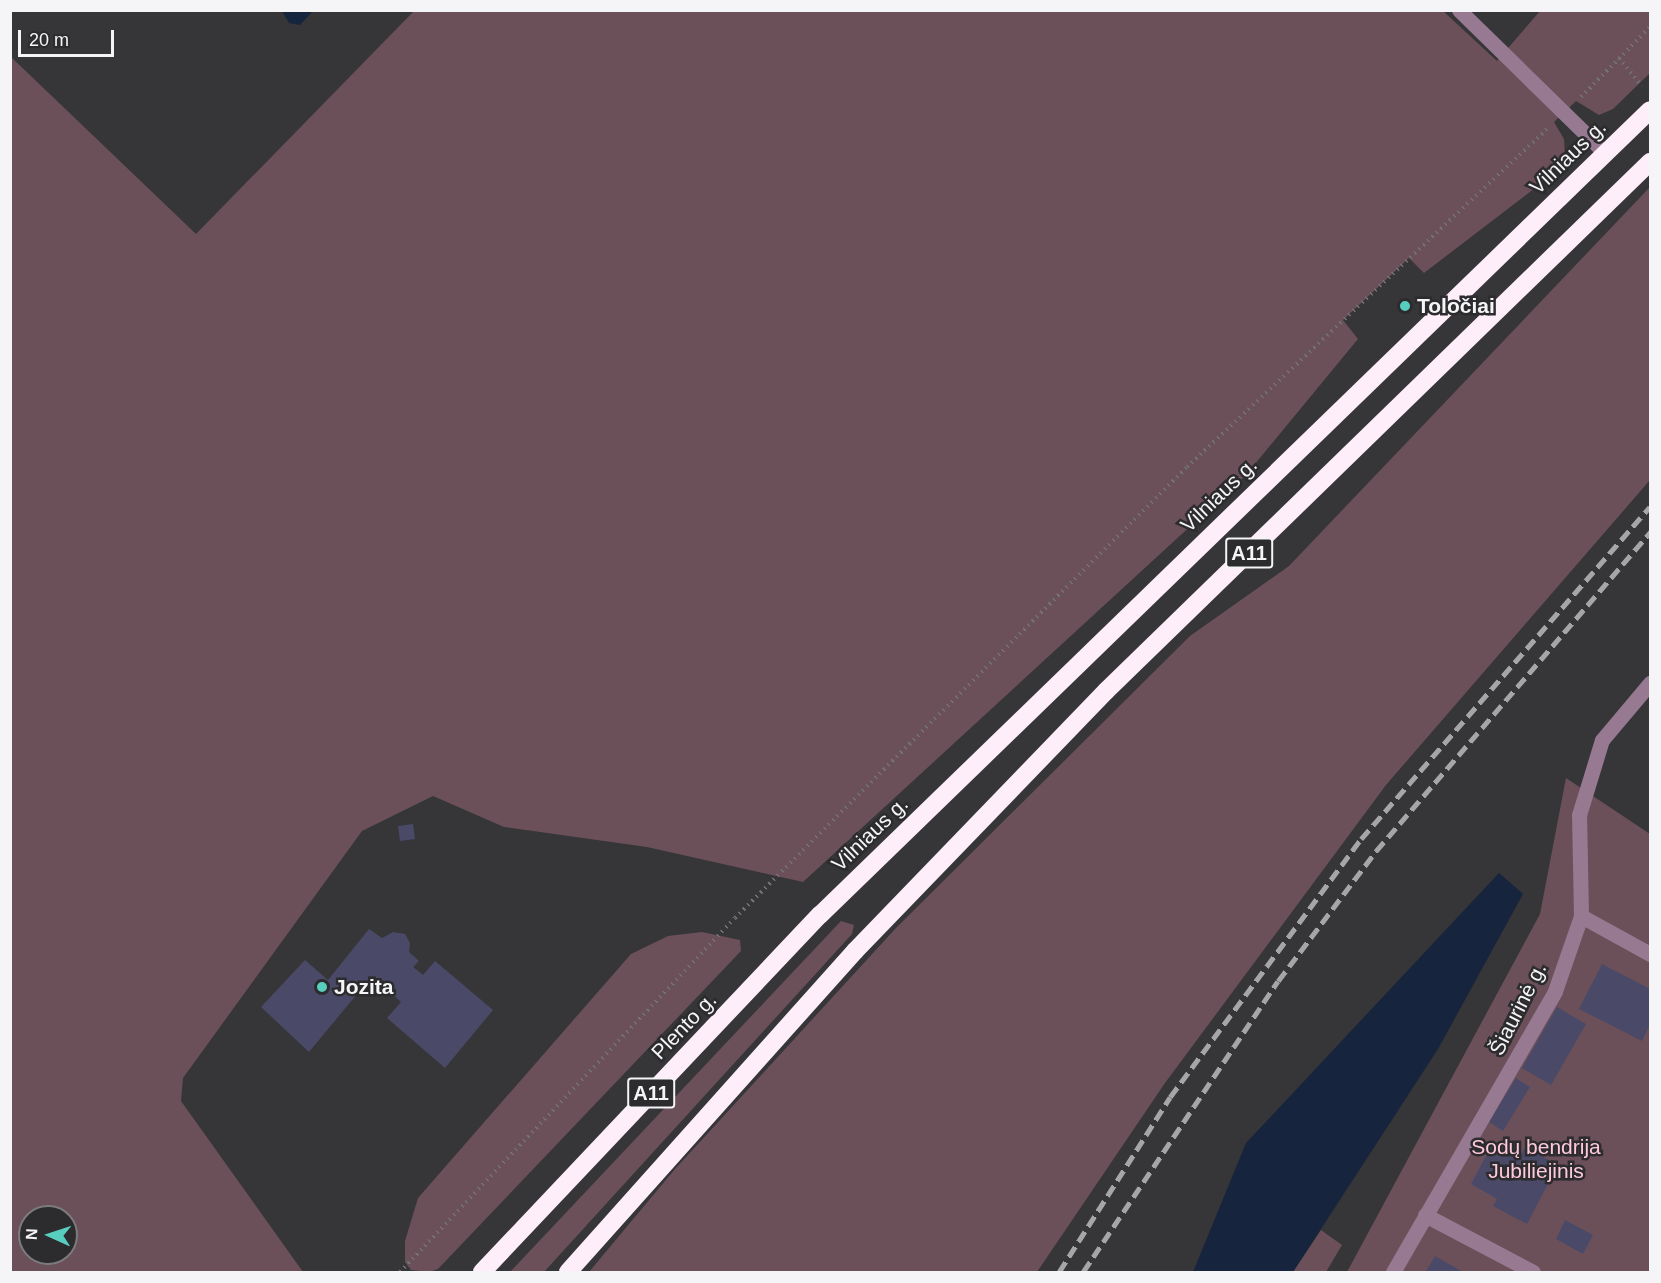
<!DOCTYPE html>
<html>
<head>
<meta charset="utf-8">
<style>
  body { margin:0 }
  #map { position:relative; width:1661px; height:1283px; overflow:hidden; background:#363538; font-family:Arial,sans-serif }
  div>[style] { position:absolute }
  .green>* { inset:0; background:#6b5059 }
  .water>* { inset:0; background:#16253d }
  .building>* { inset:0; background:#4a4a68 }
  .path>* { height:4px; margin-top:-2px; transform-origin:0; background:repeating-linear-gradient(90deg,#727174 0 1.5px,transparent 0 6px) }
  .minor>* { height:15px; margin:-7.5px; padding:0 7.5px; transform-origin:7.5px; border-radius:7.5px; background:#977a92 }
  .highway>* { height:18px; margin:-9px; padding:0 9px; transform-origin:9px; border-radius:9px; background:#fdeef9 }
  .rail>* { height:4.5px; margin-top:-2.25px; transform-origin:0; background:repeating-linear-gradient(90deg,#a6a5a8 0 12px,transparent 0 18px) }
  .dots>* { width:16px; height:16px; translate:-50% -50%; box-sizing:border-box; border:3px solid #2c2b2e; border-radius:50% }
  span { translate:-50% -50%; white-space:nowrap; text-align:center; line-height:1.15; -webkit-text-stroke:5px #2c2b2e; paint-order:stroke }
  .shield-label span { padding:2px 4px; background:#2c2b2e; border:2px solid; border-radius:4px; -webkit-text-stroke-width:0 }
  .shield-label { font-size:20px; color:#f5f4f6; font-weight:700 }
  .street-label { font-size:21px; color:#f5f4f6 }
  .poi-label { font-size:21px; color:#f5f4f6; font-weight:700 }
  .left { translate:0 -50%; text-align:left }
  .park-label { font-size:21px; color:#fec9da }
  .frame { position:absolute; inset:0; border:12px solid #f5f4f6; pointer-events:none }
  .north { position:absolute; left:18px; top:1205px; width:60px; height:60px; box-sizing:border-box; background:#2c2b2e; border:2px solid #7c7b7e; border-radius:50%; rotate:273deg; font-size:16px; font-weight:700; line-height:24px; text-align:center; color:#f5f4f6 }
  .north::after { content:''; display:block; margin:auto; width:21px; height:27px; background:#58cebf; clip-path:polygon(50% 0,100% 100%,50% 72%,0 100%) }
  .scale { position:absolute; left:18px; top:30px; width:96px; height:27px; box-sizing:border-box; border:3px solid #f5f4f6; border-top:0; padding-left:8px; font-size:18px; line-height:21px; white-space:nowrap; color:#f5f4f6; -webkit-text-stroke:4px #2c2b2e; paint-order:stroke }
</style>
</head>
<body>
<div id="map">
  <div class="green">
    <div style="clip-path:polygon(evenodd,1442px 10px,1497px 61px,1540px 11px,1650px 11px,1650px 73px,1613px 109px,1599px 115px,1576px 101px,1554px 122px,1564px 139px,1565px 155px,1556px 172px,1424px 273px,1409px 258px,1343px 320px,1358px 339px,1245px 476px,803px 882px,647px 847px,504px 827px,433px 796px,362px 831px,183px 1078px,181px 1101px,303px 1272px,11px 1272px,10px 56px,196px 234px,414px 11px,1442px 10px,30px 1217px,66px 1217px,66px 1253px,30px 1253px,30px 1217px)"></div>
    <div style="clip-path:polygon(1650px 187px,1650px 480px,1386px 785px,1165px 1083px,1037px 1272px,589px 1272px,675px 1169px,896px 928px,1190px 636px,1289px 566px)"></div>
    <div style="clip-path:polygon(1566px 778px,1650px 834px,1650px 1272px,1347px 1272px,1540px 914px)"></div>
    <div style="clip-path:polygon(841px 921px,854px 925px,852px 934px,544px 1272px,510px 1272px)"></div>
    <div style="clip-path:polygon(702px 932px,740px 940px,741px 951px,438px 1269px,429px 1272px,411px 1270px,405px 1262px,405px 1241px,418px 1198px,631px 954px,668px 936px)"></div>
    <div style="clip-path:polygon(1321px 1230px,1342px 1245px,1326px 1272px,1293px 1272px)"></div>
  </div>
  <div class="water">
    <div style="clip-path:polygon(282px 11px,313px 11px,300px 25px,289px 23px)"></div>
    <div style="clip-path:polygon(1499px 873px,1523px 894px,1438px 1049px,1293px 1272px,1193px 1272px,1246px 1143px)"></div>
  </div>
  <div class="building">
    <div style="clip-path:polygon(413px 824px,415px 839px,400px 841px,398px 826px)"></div>
    <div style="clip-path:polygon(369px 929px,382px 938px,393px 932px,405px 934px,410px 943px,409px 952px,419px 961px,413px 967px,423px 975px,435px 961px,493px 1010px,445px 1068px,387px 1018px,401px 1002px,372px 976px,309px 1052px,261px 1007px,305px 960px,328px 980px)"></div>
    <div style="clip-path:polygon(1602px 964px,1650px 989px,1650px 1024px,1642px 1041px,1579px 1009px)"></div>
    <div style="clip-path:polygon(1557px 1007px,1586px 1024px,1551px 1085px,1522px 1068px)"></div>
    <div style="clip-path:polygon(1516px 1078px,1530px 1087px,1503px 1131px,1489px 1122px)"></div>
    <div style="clip-path:polygon(1493px 1143px,1519px 1158px,1525px 1147px,1558px 1165px,1527px 1224px,1493px 1206px,1497px 1199px,1471px 1184px)"></div>
    <div style="clip-path:polygon(1565px 1220px,1593px 1235px,1583px 1254px,1556px 1239px)"></div>
    <div style="clip-path:polygon(1435px 1256px,1463px 1272px,1426px 1271px)"></div>
  </div>
  <div class="path">
    <div style="left:1619px;top:58px;width:36px;rotate:51deg"></div>
    <div style="left:1581px;top:97px;width:98px;rotate:-45.4deg"></div>
    <div style="left:400px;top:1272px;width:487px;rotate:-46.6deg"></div>
    <div style="left:735px;top:918px;width:639px;rotate:-44.94deg"></div>
    <div style="left:1187px;top:467px;width:494px;rotate:-43.2deg"></div>
  </div>
  <div class="minor">
    <div style="left:1459px;top:10px;width:204px;rotate:44.4deg"></div>
    <div style="left:1581px;top:916px;width:79px;rotate:28.8deg"></div>
    <div style="left:1425px;top:1215px;width:122px;rotate:27.8deg"></div>
    <div style="left:1393px;top:1272px;width:324px;rotate:-60deg"></div>
    <div style="left:1555px;top:991px;width:79px;rotate:-70.9deg"></div>
    <div style="left:1581px;top:916px;width:101px;rotate:-91.1deg"></div>
    <div style="left:1579px;top:815px;width:78px;rotate:-73deg"></div>
    <div style="left:1602px;top:740px;width:75px;rotate:-49.9deg"></div>
  </div>
  <div class="highway">
    <div style="left:482px;top:1272px;width:492px;rotate:-46.6deg"></div>
    <div style="left:820px;top:915px;width:1156px;rotate:-44.12deg"></div>
    <div style="left:568px;top:1272px;width:431px;rotate:-48.2deg"></div>
    <div style="left:855px;top:951px;width:361px;rotate:-46deg"></div>
    <div style="left:1106px;top:691px;width:759px;rotate:-44.2deg"></div>
  </div>
  <div class="rail">
    <div style="left:1059px;top:1272px;width:207px;rotate:-57.6deg"></div>
    <div style="left:1170px;top:1097px;width:321px;rotate:-53.5deg"></div>
    <div style="left:1361px;top:839px;width:440px;rotate:-49deg"></div>
    <div style="left:1083px;top:1272px;width:350px;rotate:-56.2deg"></div>
    <div style="left:1278px;top:981px;width:163px;rotate:-53deg"></div>
    <div style="left:1376px;top:851px;width:421px;rotate:-49.3deg"></div>
  </div>
  <div class="dots">
    <div style="left:1405px;top:306px;background:#58cebf"></div>
    <div style="left:322px;top:987px;background:#58cebf"></div>
  </div>
  <div class="shield-label">
    <span style="left:1249px;top:553px">A11</span>
    <span style="left:651px;top:1093px">A11</span>
  </div>
  <div class="street-label">
    <span style="left:1568px;top:157px;rotate:-44deg">Vilniaus g.</span>
    <span style="left:1219px;top:495px;rotate:-44deg">Vilniaus g.</span>
    <span style="left:870px;top:834px;rotate:-44deg">Vilniaus g.</span>
    <span style="left:1518px;top:1009px;rotate:-63deg">Šiaurinė g.</span>
    <span style="left:684px;top:1026px;rotate:-46deg">Plento g.</span>
  </div>
  <div class="poi-label">
    <span class="left" style="left:1417px;top:306px">Toločiai</span>
    <span class="left" style="left:334px;top:987px">Jozita</span>
  </div>
  <div class="park-label">
    <span style="left:1536px;top:1159px">Sodų bendrija<br>Jubiliejinis</span>
  </div>
  <div class="frame"></div>
  <div class="north">N</div>
  <div class="scale">20 m</div>
</div>
</body>
</html>
